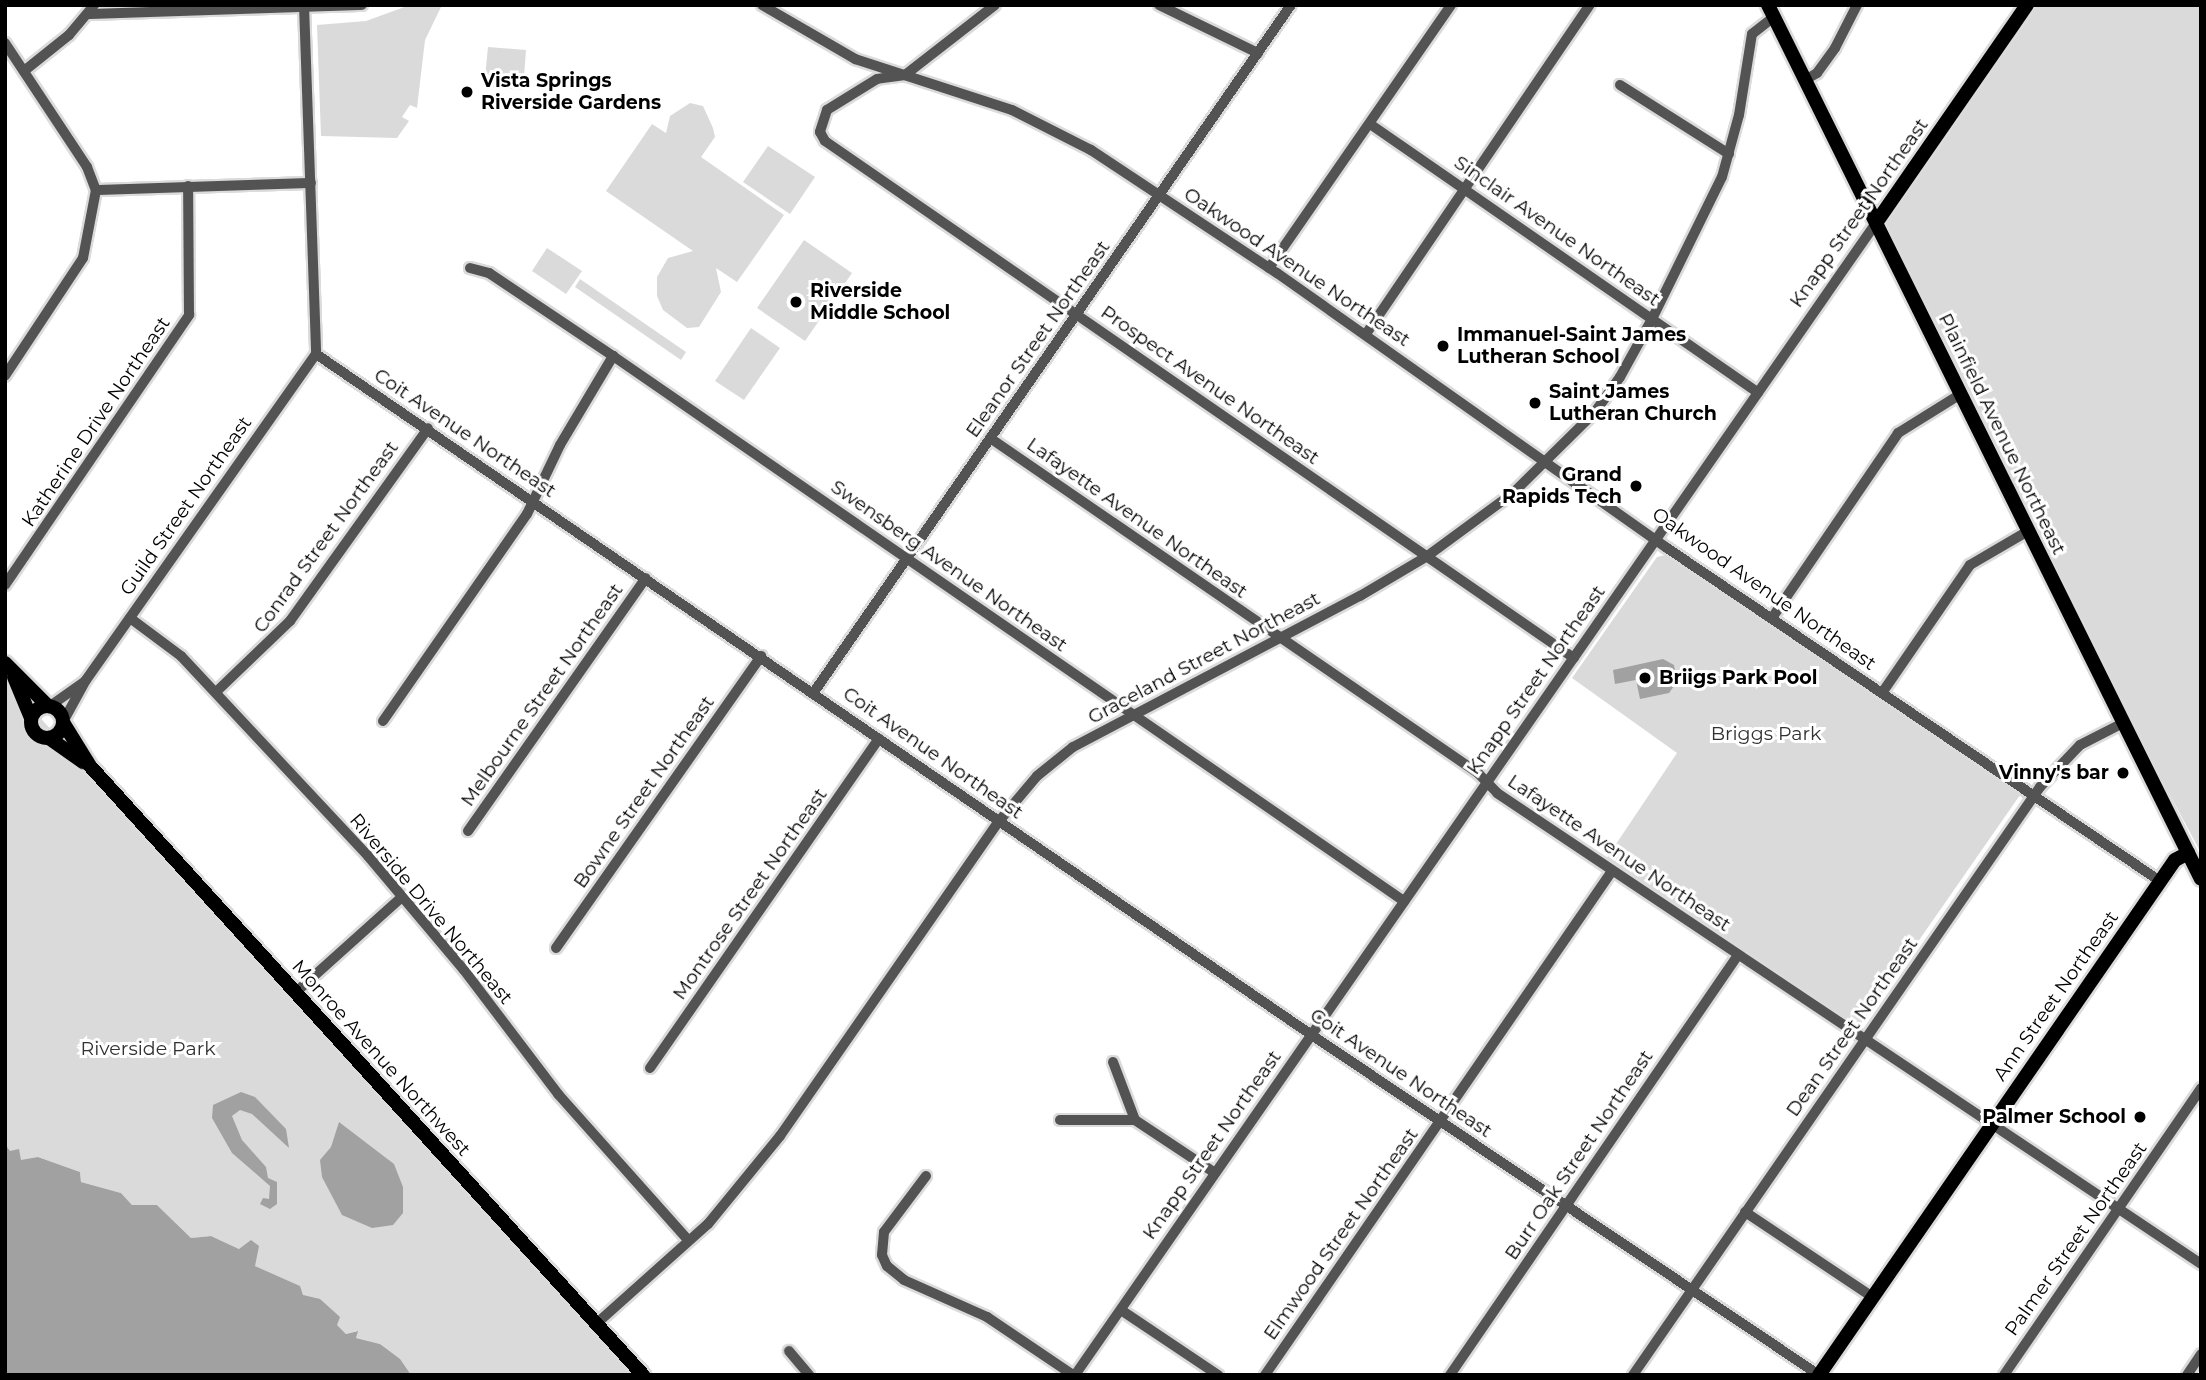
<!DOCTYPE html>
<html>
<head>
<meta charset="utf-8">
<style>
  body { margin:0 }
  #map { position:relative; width:2206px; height:1380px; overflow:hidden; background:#fff; font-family:Montserrat,sans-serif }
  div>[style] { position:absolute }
  .green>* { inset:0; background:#dadada }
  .water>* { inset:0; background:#a1a1a1 }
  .roads { filter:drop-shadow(2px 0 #dbdbdb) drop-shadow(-2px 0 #dbdbdb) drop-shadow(0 2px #dbdbdb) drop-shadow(0 -2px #dbdbdb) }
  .minor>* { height:10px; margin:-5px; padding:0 5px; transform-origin:5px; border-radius:5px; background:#535353 }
  .major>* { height:14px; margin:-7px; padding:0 7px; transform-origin:7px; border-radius:7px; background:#000 }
  .major>.ring { margin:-7px; padding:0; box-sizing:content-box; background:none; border:14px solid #000; border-radius:50% }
  .dots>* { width:19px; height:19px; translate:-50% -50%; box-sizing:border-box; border:4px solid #fff; border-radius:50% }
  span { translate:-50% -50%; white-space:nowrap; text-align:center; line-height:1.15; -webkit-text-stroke:6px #fff; paint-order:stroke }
  .poi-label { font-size:19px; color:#000; font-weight:700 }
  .left { translate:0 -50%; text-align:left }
  .right { translate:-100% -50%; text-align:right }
  .street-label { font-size:19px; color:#000 }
  .park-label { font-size:19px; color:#313131 }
  .frame { position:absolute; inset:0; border:7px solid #000; pointer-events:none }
</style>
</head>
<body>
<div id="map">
  <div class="green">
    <div style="clip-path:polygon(410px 5px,442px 5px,425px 40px,417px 108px,410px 105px,402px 117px,409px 121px,397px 138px,321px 136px,317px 25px,366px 21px)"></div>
    <div style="clip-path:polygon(2034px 5px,2201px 5px,2201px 853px,2083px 632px,1885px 220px)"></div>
    <div style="clip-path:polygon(488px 47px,526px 50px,523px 90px,484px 87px)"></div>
    <div style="clip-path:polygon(690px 103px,703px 106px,713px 128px,715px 137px,701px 157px,784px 215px,737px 282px,716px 268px,721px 292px,699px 327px,687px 328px,663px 310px,657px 296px,657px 277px,668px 258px,693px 251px,606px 191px,652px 124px,666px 133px,670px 116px)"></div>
    <div style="clip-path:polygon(768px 146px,815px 177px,790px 214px,743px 182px)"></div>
    <div style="clip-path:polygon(804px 240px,852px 273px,805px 341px,757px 308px)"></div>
    <div style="clip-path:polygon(547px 248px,582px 271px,566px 294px,532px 271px)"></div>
    <div style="clip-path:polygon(580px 279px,686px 352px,681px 360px,575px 287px)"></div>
    <div style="clip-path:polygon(751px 328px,780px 348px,744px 400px,715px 381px)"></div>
    <div style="clip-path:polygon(1665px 555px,2020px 795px,1858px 1028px,1606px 859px,1677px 753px,1572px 678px,1657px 557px)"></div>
    <div style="clip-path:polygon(5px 678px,330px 1044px,634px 1375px,411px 1375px,380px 1344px,356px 1338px,357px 1331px,346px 1334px,303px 1295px,299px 1286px,255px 1266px,239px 1249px,211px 1236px,191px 1238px,157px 1205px,132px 1205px,121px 1193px,81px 1182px,80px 1172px,38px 1157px,21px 1161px,10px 1151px,5px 1144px)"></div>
  </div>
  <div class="water">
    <div style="clip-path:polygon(1663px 659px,1674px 665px,1677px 682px,1669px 693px,1640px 699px,1636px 680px,1615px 684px,1613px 670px)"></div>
    <div style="clip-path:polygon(241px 1092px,255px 1097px,286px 1129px,289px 1148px,252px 1114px,240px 1110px,232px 1116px,242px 1140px,266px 1167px,268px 1178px,277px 1182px,277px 1204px,270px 1209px,260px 1204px,263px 1198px,269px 1199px,270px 1186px,232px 1153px,212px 1118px,213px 1105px)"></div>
    <div style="clip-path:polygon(339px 1122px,394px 1164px,403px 1187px,403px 1213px,393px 1225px,372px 1228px,342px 1215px,322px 1177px,320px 1160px,331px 1147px)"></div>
    <div style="clip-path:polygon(5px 1144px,10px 1151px,19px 1149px,21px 1160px,38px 1157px,80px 1172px,81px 1182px,121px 1193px,132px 1205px,157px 1205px,191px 1238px,211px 1236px,239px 1249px,251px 1240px,259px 1246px,255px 1266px,300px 1286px,303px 1295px,320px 1299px,340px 1317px,337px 1325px,346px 1334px,358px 1331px,356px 1338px,380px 1344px,400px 1359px,411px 1375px,5px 1375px)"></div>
  </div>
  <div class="roads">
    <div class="minor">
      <div style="left:304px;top:5px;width:349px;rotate:88deg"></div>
      <div style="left:316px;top:354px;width:1219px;rotate:34.37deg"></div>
      <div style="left:1322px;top:1042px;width:598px;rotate:33.82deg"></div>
      <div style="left:762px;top:5px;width:108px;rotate:30.1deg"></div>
      <div style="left:855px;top:59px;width:165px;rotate:18deg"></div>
      <div style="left:1012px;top:110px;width:89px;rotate:26.9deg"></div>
      <div style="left:1091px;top:150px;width:223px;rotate:33.5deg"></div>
      <div style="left:1277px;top:273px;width:477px;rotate:35.2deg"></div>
      <div style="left:1667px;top:548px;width:595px;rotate:34.04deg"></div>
      <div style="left:995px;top:5px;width:114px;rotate:142.1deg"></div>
      <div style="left:905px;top:75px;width:28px;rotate:172deg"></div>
      <div style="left:877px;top:79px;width:59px;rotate:148.2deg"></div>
      <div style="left:827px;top:110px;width:23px;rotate:108deg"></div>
      <div style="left:820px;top:132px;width:10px;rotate:61deg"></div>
      <div style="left:825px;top:141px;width:910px;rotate:34.62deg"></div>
      <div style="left:1159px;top:5px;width:110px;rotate:25.9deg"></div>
      <div style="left:88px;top:14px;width:274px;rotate:-1.9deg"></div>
      <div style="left:5px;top:43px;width:149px;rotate:56.5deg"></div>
      <div style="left:87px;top:167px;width:25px;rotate:69deg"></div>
      <div style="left:96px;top:190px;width:69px;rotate:100.8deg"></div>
      <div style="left:83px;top:258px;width:141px;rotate:123.5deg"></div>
      <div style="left:24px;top:71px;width:58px;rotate:-38.7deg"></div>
      <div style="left:69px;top:35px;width:39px;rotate:-50deg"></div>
      <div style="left:1805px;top:80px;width:14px;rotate:-30deg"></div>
      <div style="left:1817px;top:73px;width:31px;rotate:-54deg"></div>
      <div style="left:1835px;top:48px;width:48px;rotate:-62.9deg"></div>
      <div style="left:1620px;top:85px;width:129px;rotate:32.3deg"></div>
      <div style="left:1370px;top:124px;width:472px;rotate:34.7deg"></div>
      <div style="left:96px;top:190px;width:215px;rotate:-1.9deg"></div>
      <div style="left:470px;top:268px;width:20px;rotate:15deg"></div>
      <div style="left:489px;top:273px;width:149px;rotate:33.8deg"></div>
      <div style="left:613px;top:356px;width:961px;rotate:34.57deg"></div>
      <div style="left:1269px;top:268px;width:320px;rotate:-55.3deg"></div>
      <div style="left:1366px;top:334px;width:398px;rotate:-55.8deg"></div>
      <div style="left:990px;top:438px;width:592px;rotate:34.47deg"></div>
      <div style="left:1478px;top:773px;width:28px;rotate:46deg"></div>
      <div style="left:1497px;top:793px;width:847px;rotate:33.78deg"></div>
      <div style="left:5px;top:585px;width:327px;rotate:-55.7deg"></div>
      <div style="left:189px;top:315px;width:129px;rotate:-90.4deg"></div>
      <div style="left:130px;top:618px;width:64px;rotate:36.7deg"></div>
      <div style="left:181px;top:656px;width:274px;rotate:46.9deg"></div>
      <div style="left:368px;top:856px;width:149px;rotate:49.9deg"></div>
      <div style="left:464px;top:970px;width:156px;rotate:52.8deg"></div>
      <div style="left:558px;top:1094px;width:195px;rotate:48.3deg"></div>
      <div style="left:1772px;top:618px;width:224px;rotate:-55.7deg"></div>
      <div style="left:1898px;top:433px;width:74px;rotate:-31.8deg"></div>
      <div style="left:216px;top:692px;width:103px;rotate:-43.8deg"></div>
      <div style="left:290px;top:621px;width:237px;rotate:-54.4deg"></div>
      <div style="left:814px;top:692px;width:836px;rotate:-55.23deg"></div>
      <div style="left:1882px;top:693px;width:155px;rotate:-55.5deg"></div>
      <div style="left:1970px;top:565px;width:67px;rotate:-30.4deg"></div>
      <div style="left:50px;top:706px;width:42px;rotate:-35.2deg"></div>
      <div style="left:64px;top:720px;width:46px;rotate:-61.2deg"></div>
      <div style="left:86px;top:680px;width:399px;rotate:-54.8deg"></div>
      <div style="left:383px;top:721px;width:252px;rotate:-55.2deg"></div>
      <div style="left:527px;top:514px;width:76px;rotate:-64.4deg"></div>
      <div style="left:560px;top:445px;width:104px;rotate:-59.2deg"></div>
      <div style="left:468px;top:831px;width:309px;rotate:-54.9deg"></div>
      <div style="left:556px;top:948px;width:357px;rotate:-54.9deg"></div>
      <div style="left:295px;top:993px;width:144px;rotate:-41.9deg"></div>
      <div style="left:1113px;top:1062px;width:62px;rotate:69.2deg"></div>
      <div style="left:650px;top:1068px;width:401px;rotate:-55.2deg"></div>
      <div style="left:1060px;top:1120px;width:75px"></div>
      <div style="left:1135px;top:1120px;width:96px;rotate:33.5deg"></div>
      <div style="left:926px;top:1176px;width:70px;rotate:126.9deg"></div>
      <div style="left:884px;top:1232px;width:23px;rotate:95deg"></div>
      <div style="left:882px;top:1255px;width:12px;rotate:66deg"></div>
      <div style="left:887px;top:1266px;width:22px;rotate:39deg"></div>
      <div style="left:904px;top:1280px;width:91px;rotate:24deg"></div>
      <div style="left:987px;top:1317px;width:104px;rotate:34deg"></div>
      <div style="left:1745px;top:1212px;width:151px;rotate:33.7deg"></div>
      <div style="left:1121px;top:1310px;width:117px;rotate:33.8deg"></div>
      <div style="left:596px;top:1324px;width:150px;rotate:-41.8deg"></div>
      <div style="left:708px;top:1224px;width:114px;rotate:-50.7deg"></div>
      <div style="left:780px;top:1136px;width:385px;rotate:-55.2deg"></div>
      <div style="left:1000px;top:820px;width:57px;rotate:-49.9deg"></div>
      <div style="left:1037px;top:776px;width:46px;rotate:-38.9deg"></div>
      <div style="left:1073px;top:747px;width:324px;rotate:-27.8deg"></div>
      <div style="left:1360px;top:596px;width:77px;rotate:-30.6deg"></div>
      <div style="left:1426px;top:557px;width:108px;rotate:-36.3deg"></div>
      <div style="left:1513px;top:493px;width:115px;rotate:-44.6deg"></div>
      <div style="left:1595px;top:412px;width:43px;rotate:-54.5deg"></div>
      <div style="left:1620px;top:377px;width:66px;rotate:-61.1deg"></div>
      <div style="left:1652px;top:319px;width:158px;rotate:-63.8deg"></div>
      <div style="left:1722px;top:177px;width:64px;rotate:-74.7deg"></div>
      <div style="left:1739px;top:115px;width:82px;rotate:-80.9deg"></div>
      <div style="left:1752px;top:34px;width:28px;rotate:-38deg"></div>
      <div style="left:789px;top:1351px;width:31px;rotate:50deg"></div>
      <div style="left:1075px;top:1375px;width:1403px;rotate:-55.19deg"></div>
      <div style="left:1265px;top:1375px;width:612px;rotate:-55.45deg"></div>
      <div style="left:1450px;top:1375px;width:509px;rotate:-55.56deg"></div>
      <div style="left:1633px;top:1375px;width:715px;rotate:-55.31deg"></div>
      <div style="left:2040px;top:787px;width:58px;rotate:-46.4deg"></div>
      <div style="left:2080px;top:745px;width:48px;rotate:-27.1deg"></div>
      <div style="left:2004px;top:1375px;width:348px;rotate:-55.5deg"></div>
      <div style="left:2187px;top:1375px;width:25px;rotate:-56deg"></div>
    </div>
    <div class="major">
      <div style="left:1768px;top:5px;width:975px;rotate:63.65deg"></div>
      <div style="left:1876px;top:223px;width:265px;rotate:-55.3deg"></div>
      <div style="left:5px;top:663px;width:61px;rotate:45deg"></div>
      <div style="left:14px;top:677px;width:44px;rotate:67.5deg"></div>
      <div class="ring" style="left:31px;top:706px;width:18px;height:18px"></div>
      <div style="left:64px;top:724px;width:49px;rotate:58.2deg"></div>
      <div style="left:90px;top:766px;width:823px;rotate:47.76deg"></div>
      <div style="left:49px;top:738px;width:42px;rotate:35.2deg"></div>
      <div style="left:1819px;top:1375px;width:626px;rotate:-55.35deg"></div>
      <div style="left:2175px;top:860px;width:15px;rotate:-28deg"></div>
    </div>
  </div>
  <div class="dots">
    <div style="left:467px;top:92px;background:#000"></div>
    <div style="left:796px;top:302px;background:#000"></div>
    <div style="left:1443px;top:346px;background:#000"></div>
    <div style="left:1535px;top:403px;background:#000"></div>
    <div style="left:1636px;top:486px;background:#000"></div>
    <div style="left:1645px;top:678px;background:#000"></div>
    <div style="left:2123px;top:773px;background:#000"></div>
    <div style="left:2140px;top:1117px;background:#000"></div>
  </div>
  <div class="poi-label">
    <span class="left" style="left:481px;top:92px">Vista Springs<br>Riverside Gardens</span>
    <span class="left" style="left:810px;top:302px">Riverside<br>Middle School</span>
    <span class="left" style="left:1457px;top:346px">Immanuel-Saint James<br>Lutheran School</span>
    <span class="left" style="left:1549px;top:403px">Saint James<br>Lutheran Church</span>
    <span class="right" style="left:1622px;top:486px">Grand<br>Rapids Tech</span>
    <span class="left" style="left:1659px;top:678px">Briigs Park Pool</span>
    <span class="right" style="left:2109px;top:773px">Vinny's bar</span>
    <span class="right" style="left:2126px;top:1117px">Palmer School</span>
  </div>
  <div class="street-label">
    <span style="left:1859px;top:213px;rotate:-55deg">Knapp Street Northeast</span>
    <span style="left:1557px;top:231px;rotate:35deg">Sinclair Avenue Northeast</span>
    <span style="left:1297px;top:267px;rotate:34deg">Oakwood Avenue Northeast</span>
    <span style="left:1038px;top:339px;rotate:-55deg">Eleanor Street Northeast</span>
    <span style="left:1210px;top:385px;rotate:35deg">Prospect Avenue Northeast</span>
    <span style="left:96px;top:422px;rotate:-56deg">Katherine Drive Northeast</span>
    <span style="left:465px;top:433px;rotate:34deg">Coit Avenue Northeast</span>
    <span style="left:2002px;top:434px;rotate:64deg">Plainfield Avenue Northeast</span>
    <span style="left:186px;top:506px;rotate:-55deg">Guild Street Northeast</span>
    <span style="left:1137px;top:518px;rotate:35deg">Lafayette Avenue Northeast</span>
    <span style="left:326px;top:537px;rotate:-54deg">Conrad Street Northeast</span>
    <span style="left:949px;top:566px;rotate:35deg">Swensberg Avenue Northeast</span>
    <span style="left:1764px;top:589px;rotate:35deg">Oakwood Avenue Northeast</span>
    <span style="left:1204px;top:658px;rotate:-28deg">Graceland Street Northeast</span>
    <span style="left:1536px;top:680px;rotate:-55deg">Knapp Street Northeast</span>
    <span style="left:542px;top:695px;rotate:-55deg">Melbourne Street Northeast</span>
    <span style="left:933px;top:753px;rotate:35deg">Coit Avenue Northeast</span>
    <span style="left:644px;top:792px;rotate:-55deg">Bowne Street Northeast</span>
    <span style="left:1619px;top:853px;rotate:34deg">Lafayette Avenue Northeast</span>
    <span style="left:750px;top:894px;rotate:-55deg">Montrose Street Northeast</span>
    <span style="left:431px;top:909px;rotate:50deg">Riverside Drive Northeast</span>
    <span style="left:2056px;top:996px;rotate:-55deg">Ann Street Northeast</span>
    <span style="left:1852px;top:1027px;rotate:-55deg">Dean Street Northeast</span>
    <span style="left:381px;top:1058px;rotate:48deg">Monroe Avenue Northwest</span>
    <span style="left:1401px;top:1073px;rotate:34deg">Coit Avenue Northeast</span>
    <span style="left:1212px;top:1145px;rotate:-55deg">Knapp Street Northeast</span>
    <span style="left:1579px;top:1155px;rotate:-56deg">Burr Oak Street Northeast</span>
    <span style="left:1341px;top:1234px;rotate:-55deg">Elmwood Street Northeast</span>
    <span style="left:2076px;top:1239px;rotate:-55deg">Palmer Street Northeast</span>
  </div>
  <div class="park-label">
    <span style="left:1766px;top:734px">Briggs Park</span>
    <span style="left:148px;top:1049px">Riverside Park</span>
  </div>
  <div class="frame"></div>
</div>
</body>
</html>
